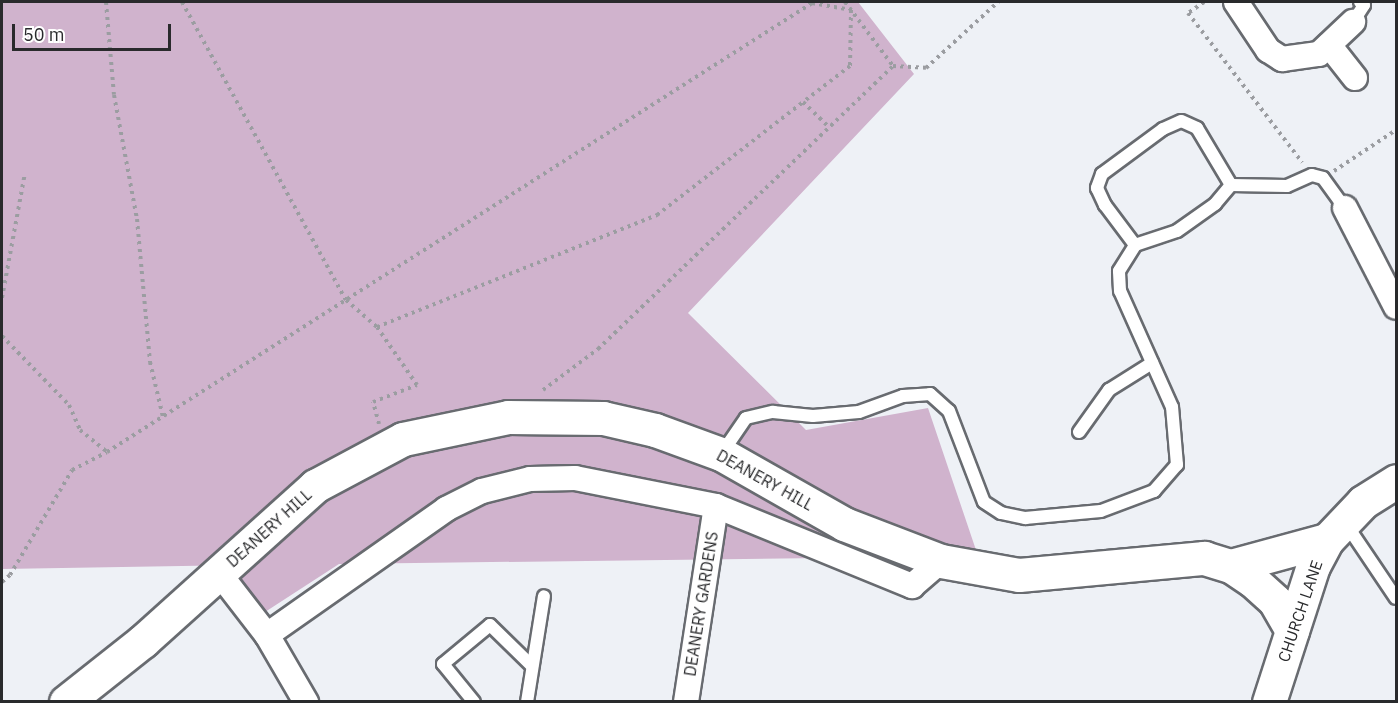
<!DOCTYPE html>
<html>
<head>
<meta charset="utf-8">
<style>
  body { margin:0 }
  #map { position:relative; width:1398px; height:703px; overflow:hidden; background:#eef1f6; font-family:"IBM Plex Sans",sans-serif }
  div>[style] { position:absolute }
  .green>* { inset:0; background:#d0b3cd }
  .path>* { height:4px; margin-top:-2px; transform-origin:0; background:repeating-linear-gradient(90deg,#9b9da1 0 3px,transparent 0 7.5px) }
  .roads { filter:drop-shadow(2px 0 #686b70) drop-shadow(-2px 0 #686b70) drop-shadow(0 2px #686b70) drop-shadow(0 -2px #686b70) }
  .lane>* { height:12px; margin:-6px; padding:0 6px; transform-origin:6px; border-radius:6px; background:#fff }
  .street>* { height:24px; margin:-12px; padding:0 12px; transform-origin:12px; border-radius:12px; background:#fff }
  .secondary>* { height:33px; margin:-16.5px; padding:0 16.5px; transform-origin:16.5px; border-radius:16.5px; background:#fff }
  span { translate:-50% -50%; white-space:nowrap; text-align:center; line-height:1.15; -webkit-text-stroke:5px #fff; paint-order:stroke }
  .street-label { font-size:16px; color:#292a2c }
  .frame { position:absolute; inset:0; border:3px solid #292a2c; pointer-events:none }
  .scale { position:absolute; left:12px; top:24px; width:159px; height:27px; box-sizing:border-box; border:3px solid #292a2c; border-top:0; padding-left:8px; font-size:18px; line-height:21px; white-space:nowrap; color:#292a2c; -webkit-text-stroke:4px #fff; paint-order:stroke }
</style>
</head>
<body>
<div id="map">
  <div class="green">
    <div style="clip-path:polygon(2px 2px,858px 2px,914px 74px,688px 313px,806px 430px,928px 408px,978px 556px,339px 564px,265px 612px,235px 573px,242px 565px,2px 569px)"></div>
  </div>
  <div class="path">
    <div style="left:106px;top:2px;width:93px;rotate:85.1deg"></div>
    <div style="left:114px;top:95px;width:126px;rotate:79.5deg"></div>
    <div style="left:137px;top:219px;width:144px;rotate:84.8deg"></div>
    <div style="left:150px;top:362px;width:57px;rotate:76.7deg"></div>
    <div style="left:182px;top:2px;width:340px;rotate:61.2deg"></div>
    <div style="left:346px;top:300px;width:41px;rotate:41.1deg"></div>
    <div style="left:845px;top:2px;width:80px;rotate:53.1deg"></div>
    <div style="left:1204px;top:2px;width:19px;rotate:145deg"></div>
    <div style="left:1188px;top:13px;width:188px;rotate:52.6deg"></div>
    <div style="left:1334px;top:171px;width:74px;rotate:-33.5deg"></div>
    <div style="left:2px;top:298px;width:127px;rotate:-79.6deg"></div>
    <div style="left:2px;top:336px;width:96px;rotate:45.8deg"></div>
    <div style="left:69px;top:405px;width:27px;rotate:66deg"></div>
    <div style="left:80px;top:430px;width:35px;rotate:39deg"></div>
    <div style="left:543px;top:390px;width:69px;rotate:-36.7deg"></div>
    <div style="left:598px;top:349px;width:409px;rotate:-43.8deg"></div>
    <div style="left:893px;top:66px;width:33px;rotate:3deg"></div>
    <div style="left:926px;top:68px;width:98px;rotate:-42.5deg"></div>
    <div style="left:379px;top:424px;width:23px;rotate:-105deg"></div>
    <div style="left:373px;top:402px;width:47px;rotate:-21.1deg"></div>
    <div style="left:417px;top:385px;width:70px;rotate:-124.6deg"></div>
    <div style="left:377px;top:327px;width:302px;rotate:-21.8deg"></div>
    <div style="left:657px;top:215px;width:185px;rotate:-37.7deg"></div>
    <div style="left:803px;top:102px;width:36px;rotate:44deg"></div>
    <div style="left:2px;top:582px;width:11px;rotate:-41deg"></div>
    <div style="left:10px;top:575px;width:122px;rotate:-59.4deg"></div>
    <div style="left:72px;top:470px;width:39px;rotate:-27deg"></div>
    <div style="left:107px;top:452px;width:836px;rotate:-32.49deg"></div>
    <div style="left:812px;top:3px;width:40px;rotate:10deg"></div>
    <div style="left:851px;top:10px;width:56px;rotate:91deg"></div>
    <div style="left:850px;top:66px;width:59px;rotate:142.5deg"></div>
  </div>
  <div class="roads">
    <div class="lane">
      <div style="left:1353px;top:22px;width:20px;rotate:-57deg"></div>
      <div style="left:1364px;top:5px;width:5px;rotate:-143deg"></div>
      <div style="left:1231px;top:185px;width:56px;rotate:1deg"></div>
      <div style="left:1287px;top:186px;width:27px;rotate:-24deg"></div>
      <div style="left:1312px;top:175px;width:11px;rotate:15deg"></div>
      <div style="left:1323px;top:178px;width:37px;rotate:54deg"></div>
      <div style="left:1079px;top:432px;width:52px;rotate:-54.5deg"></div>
      <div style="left:1109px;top:390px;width:51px;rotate:-32.1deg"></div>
      <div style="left:722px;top:453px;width:42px;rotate:-55.6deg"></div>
      <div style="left:746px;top:418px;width:28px;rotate:-13deg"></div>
      <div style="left:773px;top:412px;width:40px;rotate:5.7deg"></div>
      <div style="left:813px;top:416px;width:46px;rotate:-5deg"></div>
      <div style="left:859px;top:412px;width:47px;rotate:-20deg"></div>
      <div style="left:903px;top:396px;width:27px;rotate:-4deg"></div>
      <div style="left:930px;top:394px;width:25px;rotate:42deg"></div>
      <div style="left:949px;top:411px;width:97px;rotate:69deg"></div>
      <div style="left:984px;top:502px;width:20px;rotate:33deg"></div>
      <div style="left:1001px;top:513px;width:25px;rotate:12deg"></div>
      <div style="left:1025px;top:518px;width:76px;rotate:-5.3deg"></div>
      <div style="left:1101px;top:511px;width:57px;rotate:-20.7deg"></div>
      <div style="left:1154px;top:491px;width:35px;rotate:-49deg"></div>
      <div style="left:1177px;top:465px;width:58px;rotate:-94.9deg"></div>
      <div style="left:1172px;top:407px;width:127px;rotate:-114.1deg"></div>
      <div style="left:1120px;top:291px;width:20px;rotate:-93deg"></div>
      <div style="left:1119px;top:271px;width:31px;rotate:-58deg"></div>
      <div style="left:1135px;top:245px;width:44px;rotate:-18.4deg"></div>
      <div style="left:1177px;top:231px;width:47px;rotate:-35.4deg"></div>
      <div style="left:1215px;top:204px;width:25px;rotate:-50deg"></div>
      <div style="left:1231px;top:185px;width:66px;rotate:-120.8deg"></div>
      <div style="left:1197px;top:128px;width:17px;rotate:-156deg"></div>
      <div style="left:1181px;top:121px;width:20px;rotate:156deg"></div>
      <div style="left:1163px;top:129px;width:76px;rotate:143.6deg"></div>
      <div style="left:1102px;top:174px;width:15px;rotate:110deg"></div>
      <div style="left:1097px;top:188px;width:19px;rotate:65deg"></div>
      <div style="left:1105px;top:205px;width:50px;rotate:53.1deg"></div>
      <div style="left:1346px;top:524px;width:89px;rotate:56deg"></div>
      <div style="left:474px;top:702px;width:49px;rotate:-129.2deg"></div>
      <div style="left:443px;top:664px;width:61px;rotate:-39.7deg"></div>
      <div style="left:490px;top:625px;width:59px;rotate:44.3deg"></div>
      <div style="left:527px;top:702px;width:107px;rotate:-80.9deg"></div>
    </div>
    <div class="street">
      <div style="left:1236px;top:2px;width:58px;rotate:56.3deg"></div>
      <div style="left:1268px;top:50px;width:17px;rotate:33deg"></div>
      <div style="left:1282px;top:59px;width:37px;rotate:-8deg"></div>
      <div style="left:1319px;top:54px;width:47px;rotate:-43.3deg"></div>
      <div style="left:1329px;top:45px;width:42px;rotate:51.8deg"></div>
      <div style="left:1345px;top:208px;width:111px;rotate:62.7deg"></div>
      <div style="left:219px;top:573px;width:78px;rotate:52.3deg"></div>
      <div style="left:267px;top:635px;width:78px;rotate:59.8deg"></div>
      <div style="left:267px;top:635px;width:219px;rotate:-35.1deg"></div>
      <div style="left:446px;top:509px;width:40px;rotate:-26.6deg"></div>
      <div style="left:482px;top:491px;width:49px;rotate:-14deg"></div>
      <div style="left:530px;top:479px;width:45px;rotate:-1.3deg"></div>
      <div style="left:575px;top:478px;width:144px;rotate:11.2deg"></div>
      <div style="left:716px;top:506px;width:212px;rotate:22.2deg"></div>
      <div style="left:912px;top:586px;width:38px;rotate:-41deg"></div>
      <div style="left:686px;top:702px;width:198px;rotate:-81.3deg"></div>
    </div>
    <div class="secondary">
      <div style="left:1231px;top:566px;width:99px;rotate:-15.2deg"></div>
      <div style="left:66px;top:702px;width:98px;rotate:-38.4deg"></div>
      <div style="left:143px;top:641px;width:232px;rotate:-42deg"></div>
      <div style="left:315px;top:486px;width:100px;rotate:-28.1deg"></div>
      <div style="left:403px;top:439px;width:107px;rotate:-11.8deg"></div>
      <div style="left:508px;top:417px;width:95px;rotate:0.6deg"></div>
      <div style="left:603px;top:418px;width:53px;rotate:13deg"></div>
      <div style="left:655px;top:430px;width:70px;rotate:20deg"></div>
      <div style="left:721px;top:454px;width:142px;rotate:29.6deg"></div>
      <div style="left:844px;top:524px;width:104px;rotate:20.9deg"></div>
      <div style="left:941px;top:561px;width:79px;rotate:10.2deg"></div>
      <div style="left:1019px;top:575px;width:186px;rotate:-5.3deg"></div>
      <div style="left:1204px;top:558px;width:28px;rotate:17deg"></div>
      <div style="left:1231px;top:566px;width:25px;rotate:34deg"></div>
      <div style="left:1252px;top:580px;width:31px;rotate:42deg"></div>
      <div style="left:1275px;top:601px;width:34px;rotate:60deg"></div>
      <div style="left:1269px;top:702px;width:143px;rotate:-72.1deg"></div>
      <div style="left:1313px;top:566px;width:30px;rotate:-62deg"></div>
      <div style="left:1327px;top:540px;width:52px;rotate:-46.5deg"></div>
      <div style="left:1363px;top:502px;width:39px;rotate:-32deg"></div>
    </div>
  </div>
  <div class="street-label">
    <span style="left:765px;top:480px;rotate:29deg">DEANERY HILL</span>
    <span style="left:269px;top:528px;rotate:-42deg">DEANERY HILL</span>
    <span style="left:701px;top:604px;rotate:-81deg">DEANERY GARDENS</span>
    <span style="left:1300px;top:611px;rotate:-71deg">CHURCH LANE</span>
  </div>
  <div class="frame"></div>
  <div class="scale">50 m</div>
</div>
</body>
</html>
